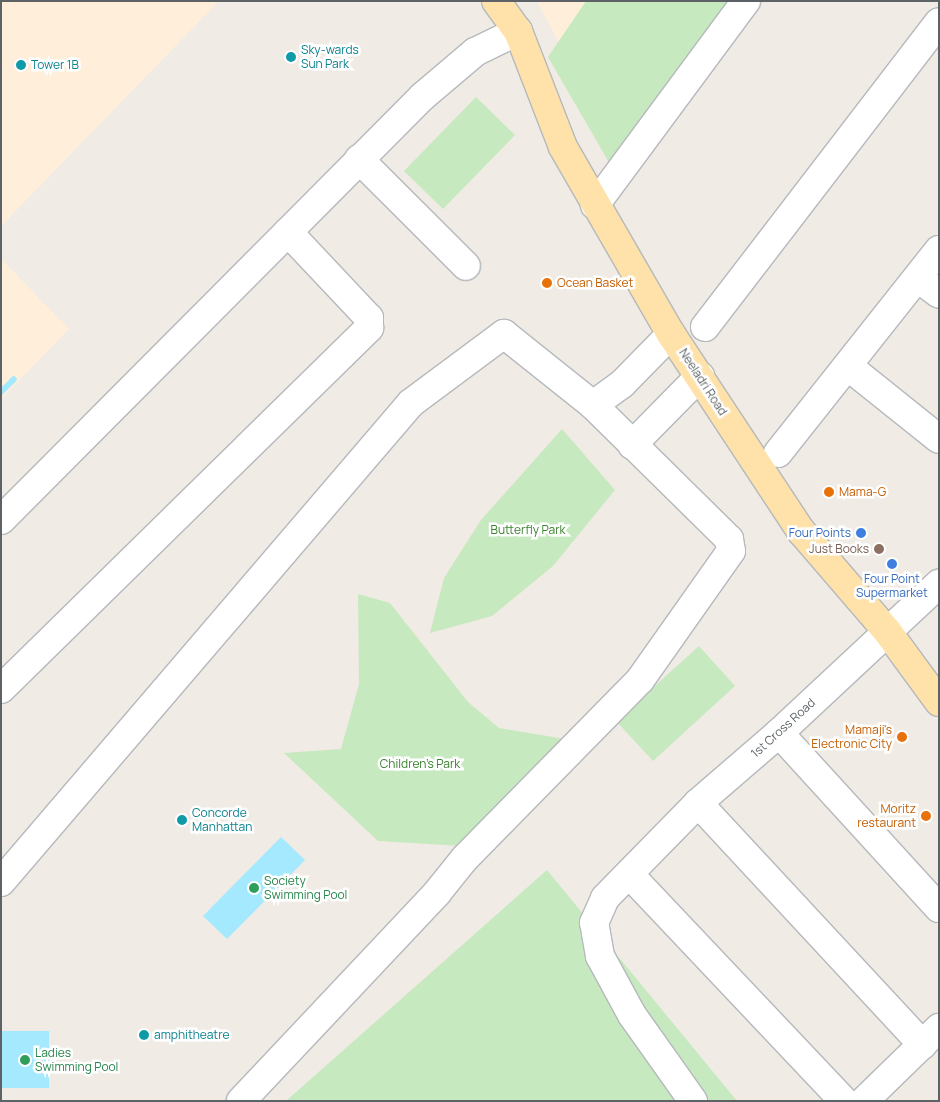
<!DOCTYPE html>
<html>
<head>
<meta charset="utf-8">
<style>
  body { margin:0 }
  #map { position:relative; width:940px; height:1102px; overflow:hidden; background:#f0ebe4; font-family:Manrope,sans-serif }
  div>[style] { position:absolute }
  .commercial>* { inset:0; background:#ffefda }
  .green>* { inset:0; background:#c7e9bf }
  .water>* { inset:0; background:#a5e9ff }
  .stream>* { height:6px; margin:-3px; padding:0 3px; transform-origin:3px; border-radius:3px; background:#a5e9ff }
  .roads { filter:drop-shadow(1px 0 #b5b9bc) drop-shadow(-1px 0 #b5b9bc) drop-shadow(0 1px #b5b9bc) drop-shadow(0 -1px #b5b9bc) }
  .minor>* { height:28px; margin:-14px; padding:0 14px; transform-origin:14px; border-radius:14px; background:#fff }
  .major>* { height:28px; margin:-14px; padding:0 14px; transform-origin:14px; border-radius:14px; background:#ffe1aa }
  .dots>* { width:14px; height:14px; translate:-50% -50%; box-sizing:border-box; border:2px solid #fff; border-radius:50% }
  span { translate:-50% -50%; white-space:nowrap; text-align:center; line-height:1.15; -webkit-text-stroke:5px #fff; paint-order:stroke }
  .culture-label { font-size:12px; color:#0d838f }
  .left { translate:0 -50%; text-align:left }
  .food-label { font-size:12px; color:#c56008 }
  .right { translate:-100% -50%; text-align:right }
  .street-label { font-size:12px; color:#5c6266 }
  .park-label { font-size:12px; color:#3a832e }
  .shop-label { font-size:12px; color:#366cbe }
  .education-label { font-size:12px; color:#785e54 }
  .leisure-label { font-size:12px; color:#27864d }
  .frame { position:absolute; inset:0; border:2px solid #5c6266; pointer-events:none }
</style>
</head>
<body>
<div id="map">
  <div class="commercial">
    <div style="clip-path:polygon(1px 1px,219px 1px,1px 226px)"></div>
    <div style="clip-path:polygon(537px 1px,586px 1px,559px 43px)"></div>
    <div style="clip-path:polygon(1px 259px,69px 329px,1px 399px)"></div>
  </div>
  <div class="green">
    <div style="clip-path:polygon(586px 1px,747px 1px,618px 178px,548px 57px)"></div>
    <div style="clip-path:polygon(476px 97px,515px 135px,443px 209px,404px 171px)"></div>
    <div style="clip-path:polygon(562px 429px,615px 490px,553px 566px,492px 616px,430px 633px,444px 578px,481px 520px)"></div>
    <div style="clip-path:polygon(358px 594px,390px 603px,468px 702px,499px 728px,565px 739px,462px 846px,378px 841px,284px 753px,341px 749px,359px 684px)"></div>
    <div style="clip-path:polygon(699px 646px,735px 686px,653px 761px,616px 721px)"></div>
    <div style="clip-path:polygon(547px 870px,737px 1101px,286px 1101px)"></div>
  </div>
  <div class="water">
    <div style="clip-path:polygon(281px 837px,305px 860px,227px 939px,203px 916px)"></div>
    <div style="clip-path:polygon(1px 1031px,49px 1031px,49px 1088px,1px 1088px)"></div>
  </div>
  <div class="stream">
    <div style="left:1px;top:392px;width:18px;rotate:-45deg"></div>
  </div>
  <div class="roads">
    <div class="minor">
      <div style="left:359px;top:159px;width:151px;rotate:45deg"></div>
      <div style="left:595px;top:205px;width:254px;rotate:-53.5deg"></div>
      <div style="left:918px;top:278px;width:26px;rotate:37deg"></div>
      <div style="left:705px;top:327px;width:384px;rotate:-52.5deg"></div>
      <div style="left:849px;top:367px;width:115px;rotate:38.7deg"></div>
      <div style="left:593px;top:405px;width:36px;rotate:-36deg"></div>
      <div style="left:622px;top:384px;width:70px;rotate:-45.6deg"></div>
      <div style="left:632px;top:445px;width:97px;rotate:-45.4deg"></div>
      <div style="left:778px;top:453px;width:259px;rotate:-51.6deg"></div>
      <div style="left:1px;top:520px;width:407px;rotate:-45.1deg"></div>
      <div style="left:1px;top:689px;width:516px;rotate:-44.45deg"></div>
      <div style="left:369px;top:328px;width:10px;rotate:-90deg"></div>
      <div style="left:369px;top:318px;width:118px;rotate:-133.3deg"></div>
      <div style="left:288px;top:232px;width:190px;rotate:-45.2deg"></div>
      <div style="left:422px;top:97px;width:70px;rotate:-40.3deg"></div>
      <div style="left:475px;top:52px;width:48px;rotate:-26deg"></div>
      <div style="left:779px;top:733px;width:237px;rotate:47.6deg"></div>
      <div style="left:698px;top:803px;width:330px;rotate:47.1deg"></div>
      <div style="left:630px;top:875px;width:311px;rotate:46.6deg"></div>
      <div style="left:1px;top:882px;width:631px;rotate:-49.44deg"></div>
      <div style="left:411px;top:403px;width:116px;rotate:-36.6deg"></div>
      <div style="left:504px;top:334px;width:114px;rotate:38.6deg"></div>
      <div style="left:593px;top:405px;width:191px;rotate:44.6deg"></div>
      <div style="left:729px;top:539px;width:12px;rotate:81deg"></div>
      <div style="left:731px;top:551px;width:158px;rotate:125.2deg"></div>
      <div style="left:640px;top:680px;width:250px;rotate:134.5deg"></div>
      <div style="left:465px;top:858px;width:45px;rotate:128.7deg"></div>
      <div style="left:437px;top:893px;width:286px;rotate:133.3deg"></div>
      <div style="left:693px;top:1101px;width:105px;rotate:-125.3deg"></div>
      <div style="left:632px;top:1015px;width:67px;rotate:-118.5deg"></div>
      <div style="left:600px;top:956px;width:34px;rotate:-100deg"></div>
      <div style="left:594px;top:923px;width:27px;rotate:-66deg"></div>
      <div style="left:605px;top:898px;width:133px;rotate:-45.6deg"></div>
      <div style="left:698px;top:803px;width:107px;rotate:-40.8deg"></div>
      <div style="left:779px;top:733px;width:219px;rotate:-43deg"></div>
      <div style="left:864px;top:1101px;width:105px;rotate:-44.2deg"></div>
    </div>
    <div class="major">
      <div style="left:496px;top:1px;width:37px;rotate:54deg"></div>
      <div style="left:518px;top:31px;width:124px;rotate:68.8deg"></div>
      <div style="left:563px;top:147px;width:216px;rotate:60deg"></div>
      <div style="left:671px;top:334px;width:236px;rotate:56.6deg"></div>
      <div style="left:801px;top:531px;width:132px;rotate:49.3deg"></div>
      <div style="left:887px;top:631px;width:88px;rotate:53.8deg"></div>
    </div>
  </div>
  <div class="dots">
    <div style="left:291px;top:57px;background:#0f9aa8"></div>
    <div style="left:21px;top:65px;background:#0f9aa8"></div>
    <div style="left:547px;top:283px;background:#e8710a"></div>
    <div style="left:829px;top:492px;background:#e8710a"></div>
    <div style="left:861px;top:533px;background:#3f7fe0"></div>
    <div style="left:879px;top:549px;background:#8d6e63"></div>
    <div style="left:892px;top:564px;background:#3f7fe0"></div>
    <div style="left:902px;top:737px;background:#e8710a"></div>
    <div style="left:926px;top:816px;background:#e8710a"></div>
    <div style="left:182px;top:820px;background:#0f9aa8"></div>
    <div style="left:254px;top:888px;background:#2e9e5b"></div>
    <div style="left:144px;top:1035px;background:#0f9aa8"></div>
    <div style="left:25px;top:1060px;background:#2e9e5b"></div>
  </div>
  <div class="culture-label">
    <span class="left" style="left:301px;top:57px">Sky-wards<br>Sun Park</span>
    <span class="left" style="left:31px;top:65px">Tower 1B</span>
    <span class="left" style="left:192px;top:820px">Concorde<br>Manhattan</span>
    <span class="left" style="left:154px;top:1035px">amphitheatre</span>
  </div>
  <div class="food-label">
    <span class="left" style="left:557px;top:283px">Ocean Basket</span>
    <span class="left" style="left:839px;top:492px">Mama-G</span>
    <span class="right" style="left:892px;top:737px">Mamaji's<br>Electronic City</span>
    <span class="right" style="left:916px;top:816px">Moritz<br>restaurant</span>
  </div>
  <div class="street-label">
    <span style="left:703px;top:382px;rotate:57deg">Neeladri Road</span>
    <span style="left:783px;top:728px;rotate:-42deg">1st Cross Road</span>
  </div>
  <div class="park-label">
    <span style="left:528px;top:530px">Butterfly Park</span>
    <span style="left:420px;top:764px">Children's Park</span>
  </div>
  <div class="shop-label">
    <span class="right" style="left:851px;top:533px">Four Points</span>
    <span style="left:892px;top:586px">Four Point<br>Supermarket</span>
  </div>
  <div class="education-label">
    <span class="right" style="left:869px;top:549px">Just Books</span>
  </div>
  <div class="leisure-label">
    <span class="left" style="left:264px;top:888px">Society<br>Swimming Pool</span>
    <span class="left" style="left:35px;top:1060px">Ladies<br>Swimming Pool</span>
  </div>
  <div class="frame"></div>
</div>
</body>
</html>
